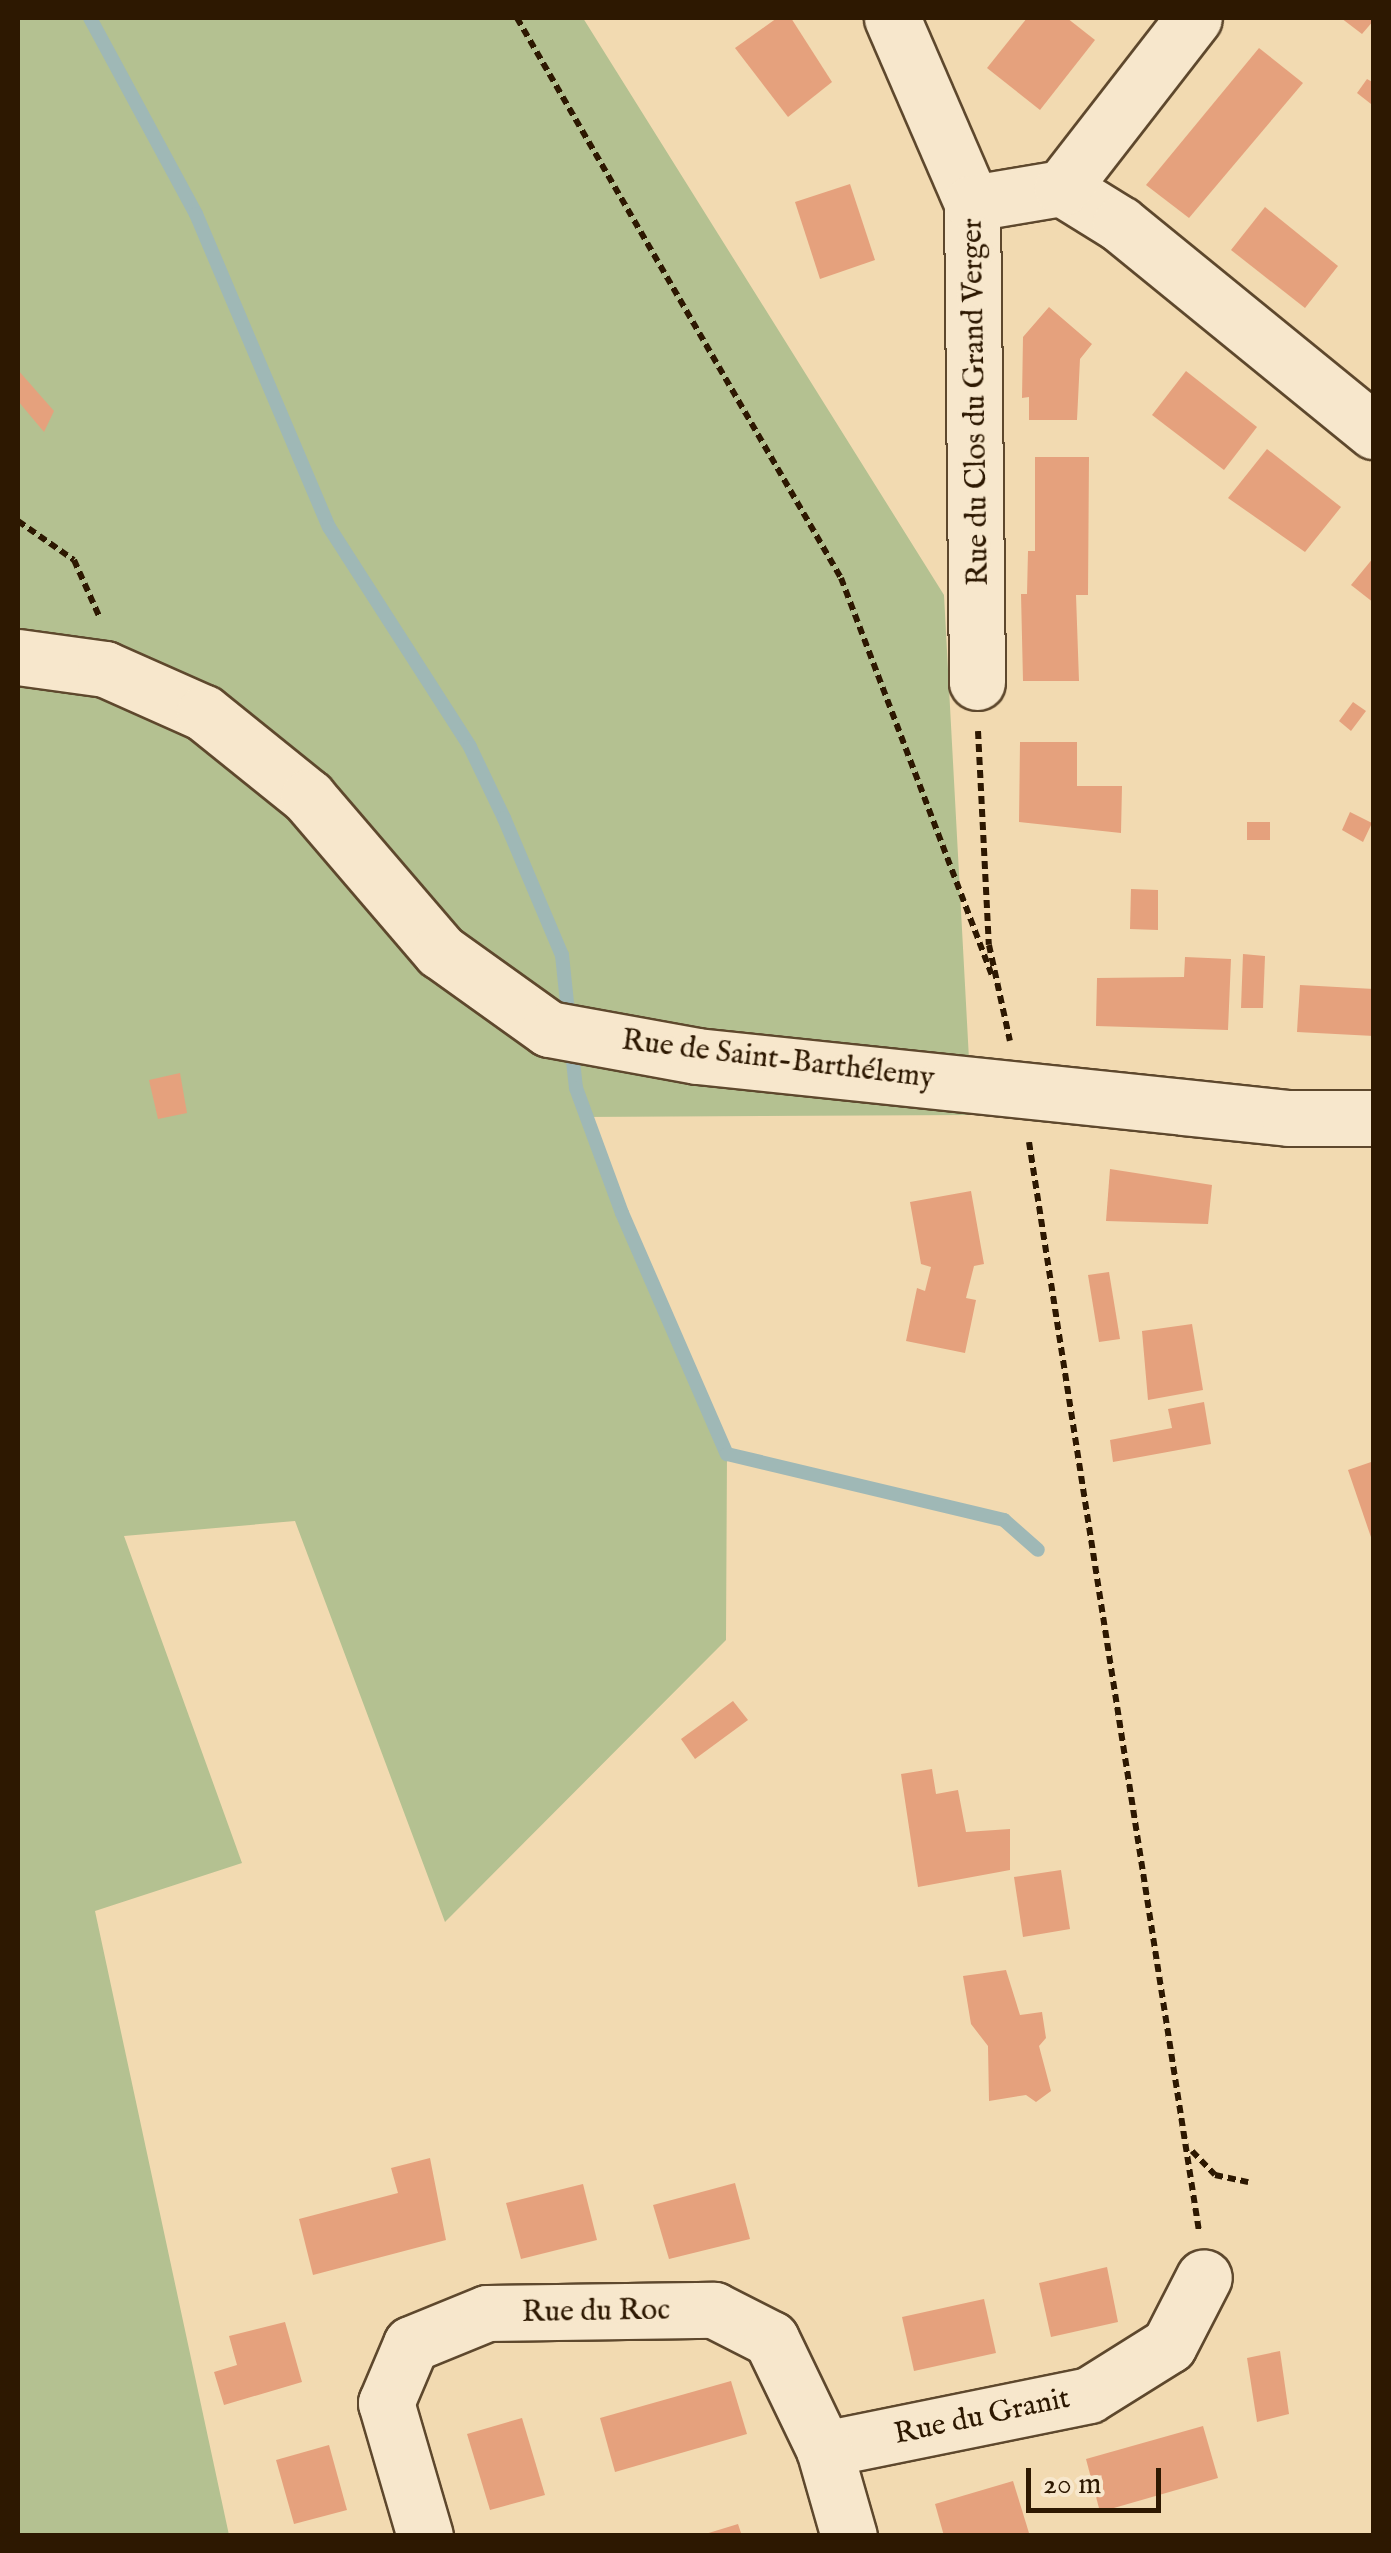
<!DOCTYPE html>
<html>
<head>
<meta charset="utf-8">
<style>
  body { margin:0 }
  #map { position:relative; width:1391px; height:2553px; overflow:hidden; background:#f2dab1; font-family:"IM FELL English",serif }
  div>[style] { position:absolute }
  .green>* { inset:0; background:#b4c191 }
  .stream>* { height:14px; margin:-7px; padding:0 7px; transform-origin:7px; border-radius:7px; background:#9fb8b6 }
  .building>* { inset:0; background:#e5a17d }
  .path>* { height:6px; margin-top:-3px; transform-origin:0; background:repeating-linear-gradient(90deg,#2d1801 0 8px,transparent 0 13px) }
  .roads { filter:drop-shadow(2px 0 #5e482d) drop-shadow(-2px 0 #5e482d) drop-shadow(0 2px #5e482d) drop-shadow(0 -2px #5e482d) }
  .minor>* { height:55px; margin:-27.5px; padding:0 27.5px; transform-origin:27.5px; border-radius:27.5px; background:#f7e7cc }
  span { translate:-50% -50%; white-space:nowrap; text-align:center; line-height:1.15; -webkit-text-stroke:8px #f7e7cc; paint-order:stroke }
  .street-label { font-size:30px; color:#2d1801 }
  .frame { position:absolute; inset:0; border:20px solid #2d1801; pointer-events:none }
  .scale { position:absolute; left:1026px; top:2468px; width:135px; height:45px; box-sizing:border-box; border:5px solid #2d1801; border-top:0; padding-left:12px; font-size:30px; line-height:35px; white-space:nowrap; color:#2d1801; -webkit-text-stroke:8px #f7e7cc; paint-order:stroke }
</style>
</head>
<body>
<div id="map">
  <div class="green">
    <div style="clip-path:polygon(18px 18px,583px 18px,944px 595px,972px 1115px,581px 1117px,727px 1454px,726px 1640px,445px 1922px,295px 1521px,124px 1536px,242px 1863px,95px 1911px,229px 2535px,18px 2535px)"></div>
  </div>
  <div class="stream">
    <div style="left:90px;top:18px;width:223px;rotate:61.6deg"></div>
    <div style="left:196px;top:214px;width:340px;rotate:67deg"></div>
    <div style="left:329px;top:527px;width:261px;rotate:57.3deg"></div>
    <div style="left:470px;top:747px;width:79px;rotate:64.4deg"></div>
    <div style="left:504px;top:818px;width:149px;rotate:67.1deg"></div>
    <div style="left:562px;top:955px;width:67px;rotate:84deg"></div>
    <div style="left:571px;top:1043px;width:45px;rotate:83.7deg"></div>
    <div style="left:576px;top:1088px;width:133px;rotate:69.8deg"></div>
    <div style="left:622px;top:1213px;width:263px;rotate:66.5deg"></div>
    <div style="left:727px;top:1454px;width:285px;rotate:13.4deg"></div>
    <div style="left:1004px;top:1520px;width:45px;rotate:41.4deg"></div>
  </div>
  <div class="building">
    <div style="clip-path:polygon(777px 18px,791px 18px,832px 82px,788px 117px,735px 48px)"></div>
    <div style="clip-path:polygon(1027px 18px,1067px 18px,1095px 40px,1040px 110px,987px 68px)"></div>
    <div style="clip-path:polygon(1341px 18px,1374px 18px,1374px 20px,1362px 34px)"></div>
    <div style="clip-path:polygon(1259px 48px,1303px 83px,1189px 218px,1146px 185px)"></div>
    <div style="clip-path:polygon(1367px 79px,1374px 83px,1371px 104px,1357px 93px)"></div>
    <div style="clip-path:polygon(850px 184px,875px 260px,820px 279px,795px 202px)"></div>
    <div style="clip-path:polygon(1265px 207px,1338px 266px,1305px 308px,1231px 250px)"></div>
    <div style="clip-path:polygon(1049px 307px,1092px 344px,1080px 359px,1077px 420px,1029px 420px,1029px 397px,1022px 398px,1023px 337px)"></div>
    <div style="clip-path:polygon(18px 370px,54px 411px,44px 432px,18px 401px)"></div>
    <div style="clip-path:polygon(1186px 371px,1257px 427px,1224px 470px,1152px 415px)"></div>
    <div style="clip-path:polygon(1267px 449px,1341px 507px,1305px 552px,1228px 498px)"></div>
    <div style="clip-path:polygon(1035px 457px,1089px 457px,1088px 595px,1076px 595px,1079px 681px,1023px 681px,1021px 594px,1027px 594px,1028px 551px,1035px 551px)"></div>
    <div style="clip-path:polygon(1374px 557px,1374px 603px,1351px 585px)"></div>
    <div style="clip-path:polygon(1353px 702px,1366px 711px,1351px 731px,1339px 721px)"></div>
    <div style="clip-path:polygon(1020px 742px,1077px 742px,1077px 786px,1122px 786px,1121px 833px,1019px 822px)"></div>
    <div style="clip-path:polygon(1350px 812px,1372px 823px,1363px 842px,1342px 830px)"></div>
    <div style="clip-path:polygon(1247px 822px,1270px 822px,1270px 840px,1247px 840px)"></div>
    <div style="clip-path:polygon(1131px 889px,1158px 890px,1158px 930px,1130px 929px)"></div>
    <div style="clip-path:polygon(1243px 954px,1265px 956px,1263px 1008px,1241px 1008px)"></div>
    <div style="clip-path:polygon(1185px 957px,1231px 959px,1228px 1030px,1096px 1026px,1097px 978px,1184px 977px)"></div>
    <div style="clip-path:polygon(1300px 985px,1374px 989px,1374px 1036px,1297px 1032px)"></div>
    <div style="clip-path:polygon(180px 1073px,187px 1113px,158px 1119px,149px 1080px)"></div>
    <div style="clip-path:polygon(1110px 1169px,1212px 1185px,1208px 1224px,1106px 1221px)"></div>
    <div style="clip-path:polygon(971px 1191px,984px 1264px,974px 1266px,966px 1298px,976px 1300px,965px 1353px,906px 1341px,917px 1288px,925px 1291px,931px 1267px,921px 1264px,910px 1202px)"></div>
    <div style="clip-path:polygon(1109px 1272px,1120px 1339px,1099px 1342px,1088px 1275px)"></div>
    <div style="clip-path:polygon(1192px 1324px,1203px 1390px,1148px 1400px,1142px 1331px)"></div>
    <div style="clip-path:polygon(1204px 1402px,1211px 1444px,1113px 1462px,1110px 1440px,1172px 1428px,1168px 1409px)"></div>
    <div style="clip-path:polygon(1374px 1461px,1374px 1543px,1373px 1543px,1348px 1470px)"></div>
    <div style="clip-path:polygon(733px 1701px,748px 1720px,695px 1759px,681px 1739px)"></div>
    <div style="clip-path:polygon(932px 1769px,936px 1794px,958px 1790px,966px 1832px,1010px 1829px,1010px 1870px,918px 1887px,901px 1774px)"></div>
    <div style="clip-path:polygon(1061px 1870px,1070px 1929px,1023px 1937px,1014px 1877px)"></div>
    <div style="clip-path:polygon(1006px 1970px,1020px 2015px,1042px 2012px,1046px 2038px,1039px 2046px,1051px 2091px,1036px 2102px,1026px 2095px,989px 2101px,988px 2046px,971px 2024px,963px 1976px)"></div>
    <div style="clip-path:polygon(430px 2158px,446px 2240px,313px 2275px,299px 2219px,398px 2193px,391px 2168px)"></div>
    <div style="clip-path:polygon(735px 2183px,750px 2239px,669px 2259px,653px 2205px)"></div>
    <div style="clip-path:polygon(583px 2184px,597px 2240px,521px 2259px,506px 2203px)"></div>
    <div style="clip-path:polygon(1107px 2267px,1118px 2322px,1051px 2337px,1039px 2283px)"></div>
    <div style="clip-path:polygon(984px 2299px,996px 2353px,914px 2371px,902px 2317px)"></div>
    <div style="clip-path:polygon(285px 2322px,302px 2382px,224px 2405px,214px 2372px,237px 2365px,229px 2336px)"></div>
    <div style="clip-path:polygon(1280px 2351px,1289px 2414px,1257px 2422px,1247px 2358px)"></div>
    <div style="clip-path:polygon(731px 2381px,747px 2434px,615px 2472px,600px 2418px)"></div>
    <div style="clip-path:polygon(522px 2418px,545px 2495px,490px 2510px,467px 2434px)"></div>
    <div style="clip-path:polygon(1203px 2426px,1218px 2478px,1100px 2512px,1086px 2459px)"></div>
    <div style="clip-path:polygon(329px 2445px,347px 2510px,294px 2524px,276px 2460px)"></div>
    <div style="clip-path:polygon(1013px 2481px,1029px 2533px,944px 2536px,935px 2504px)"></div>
    <div style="clip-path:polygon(738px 2524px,742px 2536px,702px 2536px,702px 2535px)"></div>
  </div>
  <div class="path">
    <div style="left:517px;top:18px;width:647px;rotate:59.95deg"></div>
    <div style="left:841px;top:578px;width:426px;rotate:69.2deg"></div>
    <div style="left:18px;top:521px;width:68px;rotate:34.9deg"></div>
    <div style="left:74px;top:560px;width:64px;rotate:65.9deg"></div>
    <div style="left:978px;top:731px;width:214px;rotate:87.1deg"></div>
    <div style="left:989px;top:945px;width:98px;rotate:77.7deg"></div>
    <div style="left:1029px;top:1142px;width:1102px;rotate:81.13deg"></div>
    <div style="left:1192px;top:2151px;width:33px;rotate:46deg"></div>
    <div style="left:1215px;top:2175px;width:34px;rotate:12deg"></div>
  </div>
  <div class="roads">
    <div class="minor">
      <div style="left:892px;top:18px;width:202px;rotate:66.6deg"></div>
      <div style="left:972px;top:203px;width:479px;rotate:89.4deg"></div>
      <div style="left:1062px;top:188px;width:68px;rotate:31.8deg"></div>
      <div style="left:1120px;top:224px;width:328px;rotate:39.2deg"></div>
      <div style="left:972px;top:203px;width:91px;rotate:-9.5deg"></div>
      <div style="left:1062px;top:188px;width:215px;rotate:-52.2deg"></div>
      <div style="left:18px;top:657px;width:88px;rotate:7.9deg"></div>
      <div style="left:105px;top:669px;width:108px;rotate:24deg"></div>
      <div style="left:204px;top:713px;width:134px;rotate:38.9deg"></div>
      <div style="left:308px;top:797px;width:203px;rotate:49.4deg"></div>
      <div style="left:440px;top:951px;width:134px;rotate:35.6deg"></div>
      <div style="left:549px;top:1029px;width:150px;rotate:10.3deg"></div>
      <div style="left:697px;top:1056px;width:595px;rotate:5.98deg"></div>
      <div style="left:1289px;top:1118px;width:85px"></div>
      <div style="left:824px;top:2449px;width:270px;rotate:-11.5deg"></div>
      <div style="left:1089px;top:2395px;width:94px;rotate:-32deg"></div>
      <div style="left:1169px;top:2345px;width:76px;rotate:-62.8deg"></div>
      <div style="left:425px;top:2536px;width:139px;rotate:-106.3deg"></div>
      <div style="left:386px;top:2403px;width:64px;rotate:-67deg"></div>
      <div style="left:411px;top:2344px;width:82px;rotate:-22.2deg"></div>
      <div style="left:487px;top:2313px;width:227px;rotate:-0.8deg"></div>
      <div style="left:714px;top:2310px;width:64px;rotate:27deg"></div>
      <div style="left:771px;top:2339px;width:122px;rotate:64.3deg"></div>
      <div style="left:824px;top:2449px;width:91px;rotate:74deg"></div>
    </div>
  </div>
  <div class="street-label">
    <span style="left:976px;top:402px;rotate:-91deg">Rue du Clos du Grand Verger</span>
    <span style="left:778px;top:1060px;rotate:7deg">Rue de Saint-Barthélemy</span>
    <span style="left:596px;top:2312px;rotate:-1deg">Rue du Roc</span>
    <span style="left:982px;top:2417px;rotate:-12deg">Rue du Granit</span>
  </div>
  <div class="frame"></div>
  <div class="scale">20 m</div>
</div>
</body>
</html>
